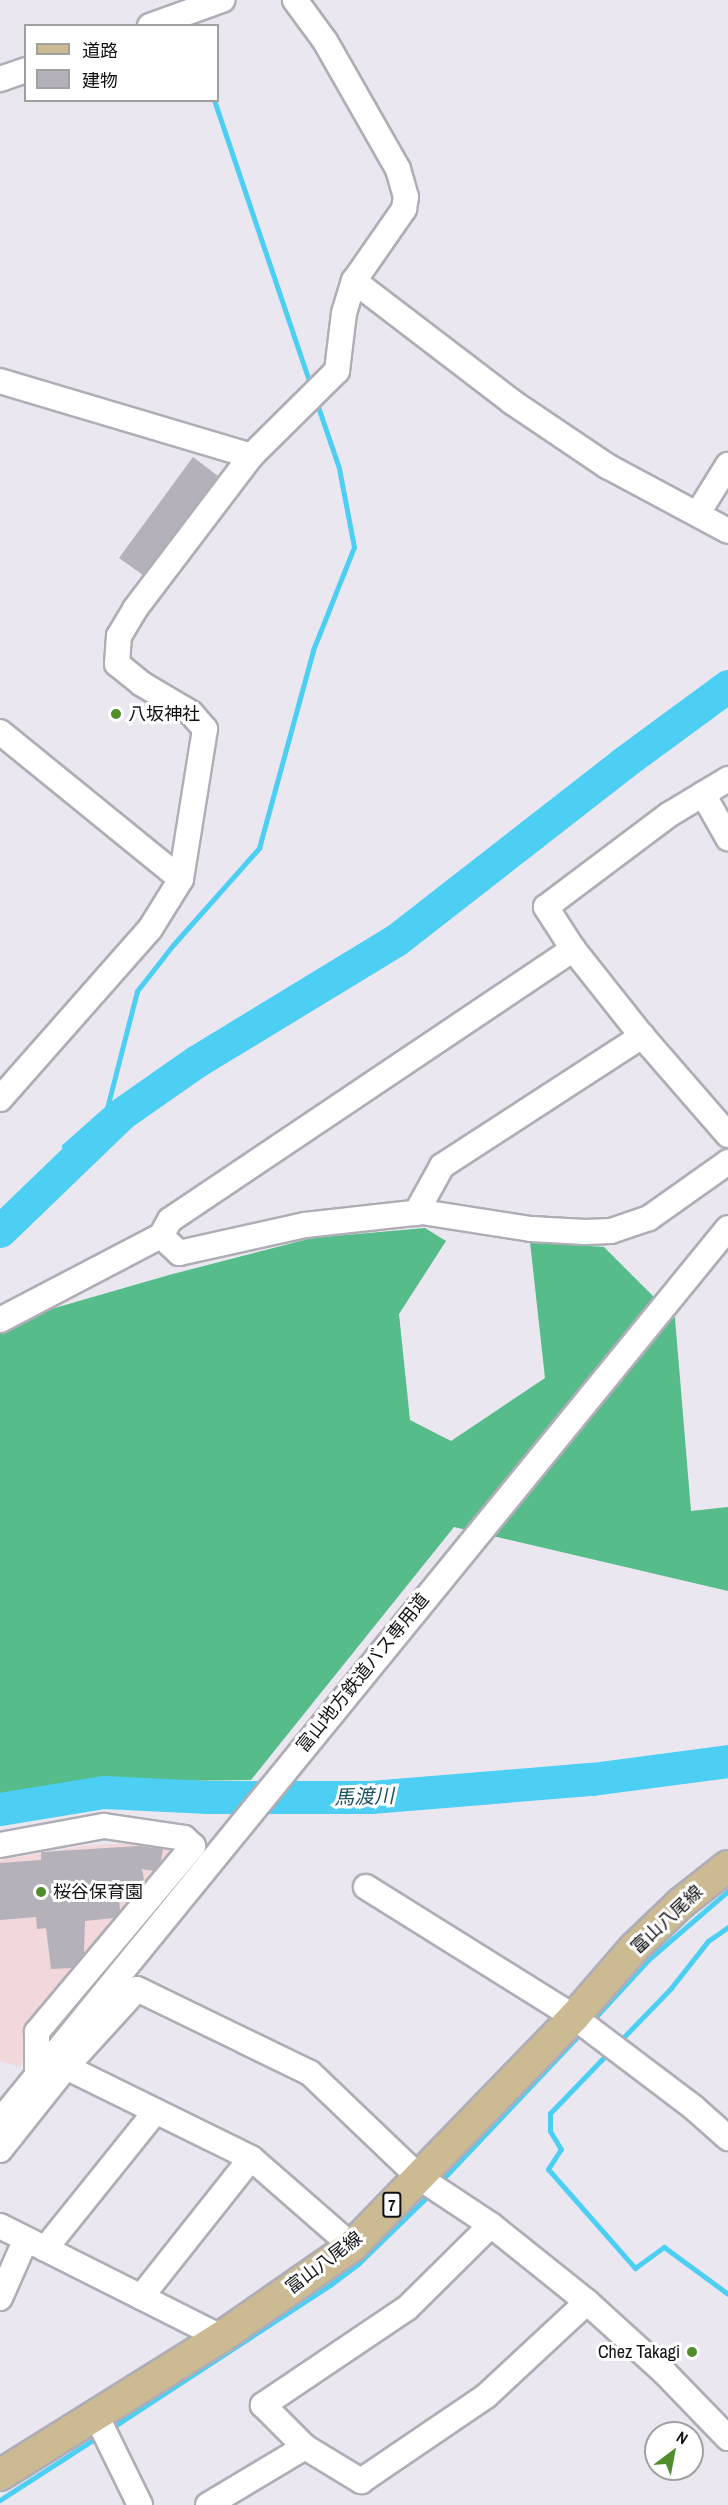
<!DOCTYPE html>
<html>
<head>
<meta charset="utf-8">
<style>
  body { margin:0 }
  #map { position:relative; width:728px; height:2505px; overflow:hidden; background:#eae7f1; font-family:"Archivo Narrow","Noto Sans JP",sans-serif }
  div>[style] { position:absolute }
  .education>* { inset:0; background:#f2d8da }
  .forest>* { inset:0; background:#56bc89 }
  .stream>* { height:5px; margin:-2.5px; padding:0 2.5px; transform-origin:2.5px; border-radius:2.5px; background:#4ccff2 }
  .river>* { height:33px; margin:-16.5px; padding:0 16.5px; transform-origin:16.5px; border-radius:16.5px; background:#4ccff2 }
  .building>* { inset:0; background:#b4b1bb }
  .roads { filter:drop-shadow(2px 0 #afadb6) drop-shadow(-2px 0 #afadb6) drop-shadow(0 2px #afadb6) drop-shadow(0 -2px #afadb6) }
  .minor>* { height:24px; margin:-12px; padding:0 12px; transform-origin:12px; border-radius:12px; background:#fff }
  .major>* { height:30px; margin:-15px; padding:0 15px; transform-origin:15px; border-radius:15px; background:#cbba92 }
  .dots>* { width:16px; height:16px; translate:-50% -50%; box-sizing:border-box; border:3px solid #fff; border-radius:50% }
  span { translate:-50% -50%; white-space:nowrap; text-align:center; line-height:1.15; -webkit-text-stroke:6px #fff; paint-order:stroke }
  .shield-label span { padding:2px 4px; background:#fff; border:2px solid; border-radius:4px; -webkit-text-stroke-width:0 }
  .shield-label { font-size:16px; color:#111114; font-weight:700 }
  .poi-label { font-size:18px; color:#111114 }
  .left { translate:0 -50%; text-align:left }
  .right { translate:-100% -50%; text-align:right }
  .street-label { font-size:18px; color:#111114 }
  .water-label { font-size:20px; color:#1a505f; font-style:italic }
  .legend { position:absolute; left:24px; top:24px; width:195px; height:78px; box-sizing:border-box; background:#fff; border:2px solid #a0a0a1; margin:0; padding:8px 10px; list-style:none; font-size:18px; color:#111114 }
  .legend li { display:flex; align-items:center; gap:12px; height:30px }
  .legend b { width:30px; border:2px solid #a0a0a1 }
  .north { position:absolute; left:644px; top:2421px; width:60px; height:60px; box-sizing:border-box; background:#fff; border:2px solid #a0a0a1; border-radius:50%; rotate:32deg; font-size:16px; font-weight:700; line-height:24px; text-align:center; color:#111114 }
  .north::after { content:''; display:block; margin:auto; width:21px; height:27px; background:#528d2b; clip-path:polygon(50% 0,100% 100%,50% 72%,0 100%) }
</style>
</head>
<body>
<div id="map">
  <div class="education">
    <div style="clip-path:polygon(157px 1841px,178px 1852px,37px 2032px,20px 2067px,0 2061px,0 1860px,82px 1846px)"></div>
  </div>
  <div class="forest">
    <div style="clip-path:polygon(425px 1228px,446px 1241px,399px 1314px,410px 1420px,451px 1441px,545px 1378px,530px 1242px,604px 1247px,675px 1318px,691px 1511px,728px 1507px,728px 1591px,454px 1527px,251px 1780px,97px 1782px,0 1799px,0 1332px,34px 1314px,169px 1275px,312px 1238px)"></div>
  </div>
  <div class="stream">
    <div style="left:214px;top:100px;width:303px;rotate:71.3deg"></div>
    <div style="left:75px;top:1160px;width:18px;rotate:-128deg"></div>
    <div style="left:64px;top:1146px;width:57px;rotate:-41.5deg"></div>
    <div style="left:107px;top:1108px;width:121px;rotate:-75.6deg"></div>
    <div style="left:137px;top:991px;width:58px;rotate:-52deg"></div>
    <div style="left:173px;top:945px;width:130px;rotate:-48.4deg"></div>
    <div style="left:259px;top:848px;width:205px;rotate:-74.7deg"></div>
    <div style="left:313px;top:650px;width:111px;rotate:-68.3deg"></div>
    <div style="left:354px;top:547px;width:80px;rotate:-100.8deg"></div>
    <div style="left:339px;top:468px;width:71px;rotate:-108.9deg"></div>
    <div style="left:590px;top:2023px;width:87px;rotate:-47.3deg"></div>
    <div style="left:649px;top:1959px;width:104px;rotate:-40.7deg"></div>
    <div style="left:617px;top:2044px;width:78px;rotate:-46deg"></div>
    <div style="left:671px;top:1988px;width:60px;rotate:-51.8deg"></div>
    <div style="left:708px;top:1941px;width:24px;rotate:-35deg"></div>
    <div style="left:609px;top:2052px;width:85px;rotate:134deg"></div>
    <div style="left:550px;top:2113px;width:18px;rotate:90deg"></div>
    <div style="left:550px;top:2131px;width:21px;rotate:59deg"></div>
    <div style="left:561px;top:2149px;width:24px;rotate:123deg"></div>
    <div style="left:548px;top:2169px;width:132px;rotate:48.7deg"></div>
    <div style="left:635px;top:2268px;width:36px;rotate:-36deg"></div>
    <div style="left:664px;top:2247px;width:79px;rotate:36.3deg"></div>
    <div style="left:440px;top:2182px;width:207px;rotate:-46.6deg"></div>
    <div style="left:110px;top:2429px;width:263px;rotate:-33.2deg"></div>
    <div style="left:330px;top:2285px;width:35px;rotate:-37deg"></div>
    <div style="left:358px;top:2264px;width:100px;rotate:-44.2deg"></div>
    <div style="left:0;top:2500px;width:118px;rotate:-32.9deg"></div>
  </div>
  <div class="river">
    <div style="left:0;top:1231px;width:168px;rotate:-44deg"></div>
    <div style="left:121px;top:1114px;width:93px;rotate:-34.9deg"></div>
    <div style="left:197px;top:1061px;width:233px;rotate:-31.3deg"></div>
    <div style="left:396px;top:940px;width:288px;rotate:-37.9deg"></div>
    <div style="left:623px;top:763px;width:130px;rotate:-36.3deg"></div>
    <div style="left:0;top:1809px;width:105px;rotate:-9.3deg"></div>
    <div style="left:104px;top:1792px;width:104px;rotate:2.8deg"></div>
    <div style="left:208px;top:1797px;width:163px"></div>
    <div style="left:371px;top:1797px;width:222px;rotate:-4.7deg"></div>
    <div style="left:592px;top:1779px;width:137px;rotate:-7.5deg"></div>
  </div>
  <div class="building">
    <div style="clip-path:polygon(193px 457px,218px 476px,143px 575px,119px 558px)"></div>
    <div style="clip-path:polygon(139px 1846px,163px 1849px,161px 1861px,154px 1871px,142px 1869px,144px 1880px,135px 1882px,136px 1892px,131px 1898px,119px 1899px,120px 1911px,114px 1918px,85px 1921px,84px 1954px,72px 1968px,51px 1969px,46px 1928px,37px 1929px,36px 1917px,0 1920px,0 1863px,41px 1860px,41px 1852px)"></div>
  </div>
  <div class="roads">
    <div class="minor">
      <div style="left:150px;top:26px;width:77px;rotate:-19.9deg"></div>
      <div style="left:0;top:79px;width:28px;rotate:-19deg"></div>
      <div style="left:354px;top:281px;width:199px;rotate:37.4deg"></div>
      <div style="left:512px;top:402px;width:115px;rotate:34deg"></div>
      <div style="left:607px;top:466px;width:137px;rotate:28.2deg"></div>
      <div style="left:0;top:381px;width:262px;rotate:16.6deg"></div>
      <div style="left:698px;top:513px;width:57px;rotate:-58deg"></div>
      <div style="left:0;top:732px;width:233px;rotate:39.1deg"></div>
      <div style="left:703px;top:794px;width:51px;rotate:60.4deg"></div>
      <div style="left:573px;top:949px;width:50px;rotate:-122.7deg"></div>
      <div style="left:546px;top:907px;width:155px;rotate:-36.9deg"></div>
      <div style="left:670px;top:814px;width:68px;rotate:-31.1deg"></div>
      <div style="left:0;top:1099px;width:227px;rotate:-48.6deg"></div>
      <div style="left:150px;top:929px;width:59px;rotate:-58.2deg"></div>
      <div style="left:181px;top:879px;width:152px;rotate:-80.9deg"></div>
      <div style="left:205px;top:729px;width:21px;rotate:-131deg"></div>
      <div style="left:191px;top:713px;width:57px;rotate:-149.4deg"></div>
      <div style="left:142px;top:684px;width:32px;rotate:-141deg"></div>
      <div style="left:117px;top:664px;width:28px;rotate:-86deg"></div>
      <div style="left:119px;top:636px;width:31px;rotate:-59deg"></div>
      <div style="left:135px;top:609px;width:192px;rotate:-52.8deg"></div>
      <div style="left:251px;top:456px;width:121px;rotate:-44.7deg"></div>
      <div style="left:337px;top:371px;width:58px;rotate:-83.1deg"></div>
      <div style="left:344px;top:313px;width:34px;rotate:-73deg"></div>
      <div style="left:354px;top:281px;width:88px;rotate:-55.2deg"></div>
      <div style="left:404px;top:209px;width:12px;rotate:-81deg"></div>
      <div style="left:406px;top:197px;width:29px;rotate:-106deg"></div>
      <div style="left:398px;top:169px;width:147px;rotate:-119.7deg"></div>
      <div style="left:325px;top:41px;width:51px;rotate:-126.2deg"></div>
      <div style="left:416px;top:1213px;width:54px;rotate:-61deg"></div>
      <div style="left:442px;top:1166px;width:239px;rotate:-33deg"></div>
      <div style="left:161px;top:1236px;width:25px;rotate:43deg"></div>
      <div style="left:179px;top:1253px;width:129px;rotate:-12.5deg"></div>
      <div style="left:305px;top:1225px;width:118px;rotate:-6.3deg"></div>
      <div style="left:422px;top:1212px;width:110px;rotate:8.9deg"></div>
      <div style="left:531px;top:1229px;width:54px;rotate:3.2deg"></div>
      <div style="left:585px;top:1232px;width:26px;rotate:-2deg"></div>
      <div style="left:611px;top:1231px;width:40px;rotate:-18.9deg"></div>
      <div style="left:649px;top:1218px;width:97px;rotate:-35.3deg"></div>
      <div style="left:0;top:1320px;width:182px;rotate:-27.6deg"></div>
      <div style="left:161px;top:1236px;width:18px;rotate:-61deg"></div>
      <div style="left:170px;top:1220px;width:486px;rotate:-33.9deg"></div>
      <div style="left:573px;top:949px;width:111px;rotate:51.6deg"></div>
      <div style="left:642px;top:1036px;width:131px;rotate:49deg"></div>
      <div style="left:0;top:1845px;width:106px;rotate:-10.4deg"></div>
      <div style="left:104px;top:1826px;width:81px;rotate:8.5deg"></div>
      <div style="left:184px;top:1838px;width:12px;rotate:42deg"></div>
      <div style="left:193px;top:1846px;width:243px;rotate:130deg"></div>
      <div style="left:37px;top:2032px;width:43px;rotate:90deg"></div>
      <div style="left:366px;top:1887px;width:245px;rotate:32deg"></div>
      <div style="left:574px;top:2017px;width:149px;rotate:37.1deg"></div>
      <div style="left:693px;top:2107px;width:47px;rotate:41.5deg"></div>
      <div style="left:66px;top:2067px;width:206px;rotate:26.2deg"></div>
      <div style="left:251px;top:2158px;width:134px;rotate:41.1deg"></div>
      <div style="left:0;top:2121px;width:1152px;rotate:-50.81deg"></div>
      <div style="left:0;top:2150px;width:106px;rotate:-51.5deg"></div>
      <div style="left:66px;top:2067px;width:105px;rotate:-47.7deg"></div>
      <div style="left:137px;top:1989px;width:192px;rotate:25.9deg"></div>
      <div style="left:310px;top:2073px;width:152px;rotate:43.7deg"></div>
      <div style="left:420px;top:2178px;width:85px;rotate:33.5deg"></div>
      <div style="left:491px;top:2225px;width:123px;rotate:38.7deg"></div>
      <div style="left:587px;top:2302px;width:104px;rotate:42.3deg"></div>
      <div style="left:664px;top:2372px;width:92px;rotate:45.9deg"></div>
      <div style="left:491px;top:2225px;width:118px;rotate:135.3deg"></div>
      <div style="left:407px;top:2308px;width:174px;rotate:146deg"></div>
      <div style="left:263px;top:2405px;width:59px;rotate:45deg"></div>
      <div style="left:305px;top:2447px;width:66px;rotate:31.3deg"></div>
      <div style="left:361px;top:2481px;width:151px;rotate:-34.2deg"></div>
      <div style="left:486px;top:2396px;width:138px;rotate:-42.9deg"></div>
      <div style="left:0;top:2226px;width:247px;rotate:26.7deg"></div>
      <div style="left:45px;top:2249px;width:176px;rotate:-51.2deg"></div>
      <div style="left:141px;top:2297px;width:177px;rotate:-51.6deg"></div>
      <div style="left:0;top:2298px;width:64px;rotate:-66.2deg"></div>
      <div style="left:96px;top:2415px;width:100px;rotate:63.9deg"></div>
      <div style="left:208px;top:2505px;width:113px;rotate:-30.9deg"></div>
    </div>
    <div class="major">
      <div style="left:0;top:2475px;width:261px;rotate:-32deg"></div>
      <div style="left:221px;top:2337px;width:160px;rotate:-34.8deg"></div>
      <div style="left:352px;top:2246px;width:319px;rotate:-45.9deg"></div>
      <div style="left:574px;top:2017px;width:91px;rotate:-49deg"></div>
      <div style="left:634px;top:1948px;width:65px;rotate:-43.8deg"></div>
      <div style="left:681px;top:1903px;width:60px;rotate:-38.2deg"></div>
    </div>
  </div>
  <div class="dots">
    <div style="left:116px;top:714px;background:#528d2b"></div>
    <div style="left:41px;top:1892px;background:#528d2b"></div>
    <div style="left:692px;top:2352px;background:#528d2b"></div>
  </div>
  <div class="shield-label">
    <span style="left:392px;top:2205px">7</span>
  </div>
  <div class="poi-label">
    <span class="left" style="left:128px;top:714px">八坂神社</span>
    <span class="left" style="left:53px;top:1892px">桜谷保育園</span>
    <span class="right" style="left:680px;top:2352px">Chez Takagi</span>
  </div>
  <div class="street-label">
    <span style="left:363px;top:1673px;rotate:-51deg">富山地方鉄道バス専用道</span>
    <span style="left:667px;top:1920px;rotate:-43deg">富山八尾線</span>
    <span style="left:324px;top:2263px;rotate:-37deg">富山八尾線</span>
  </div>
  <div class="water-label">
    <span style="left:364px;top:1796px;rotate:-2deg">馬渡川</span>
  </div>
  <ul class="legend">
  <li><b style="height:8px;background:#cbba92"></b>道路</li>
  <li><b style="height:16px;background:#b4b1bb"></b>建物</li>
  </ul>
  <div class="north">N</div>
</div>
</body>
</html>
